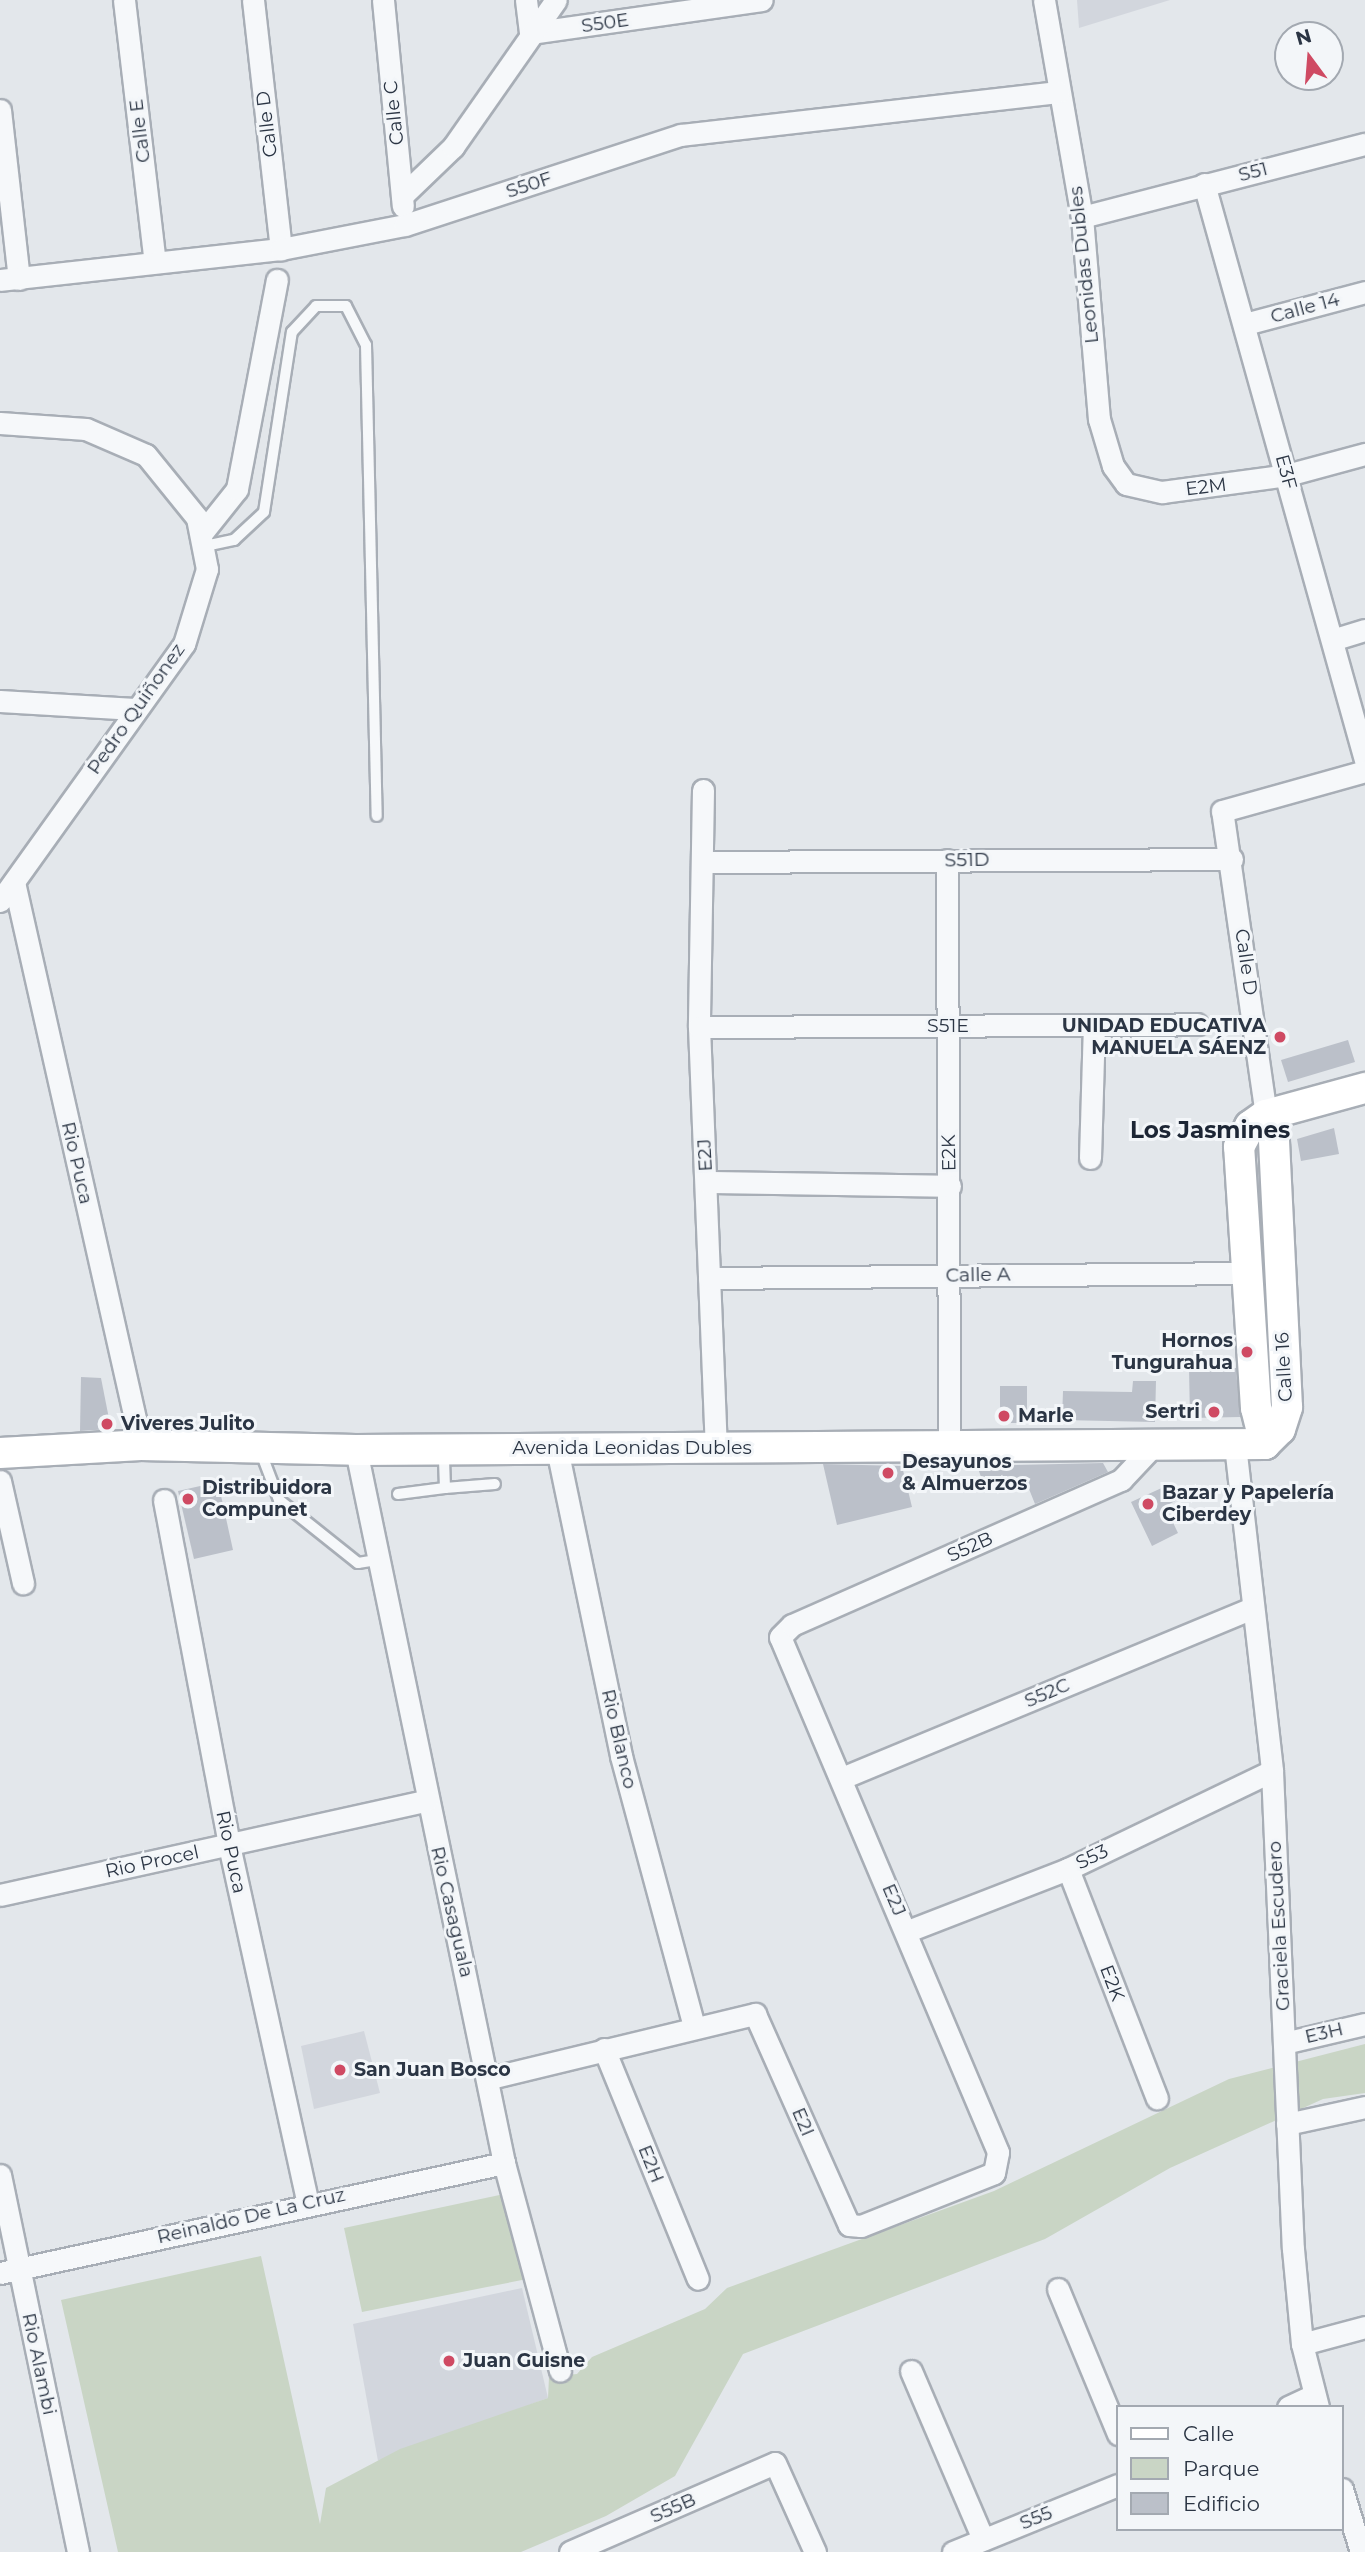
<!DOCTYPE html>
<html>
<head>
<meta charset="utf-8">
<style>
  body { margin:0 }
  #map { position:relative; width:1365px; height:2552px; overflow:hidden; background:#e3e7eb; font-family:Montserrat,sans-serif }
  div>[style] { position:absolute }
  .built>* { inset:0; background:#d2d6dd }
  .green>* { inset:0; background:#c9d5c5 }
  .building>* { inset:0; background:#bbc0c9 }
  .roads { filter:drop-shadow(2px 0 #a8aeb6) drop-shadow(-2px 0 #a8aeb6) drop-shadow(0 2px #a8aeb6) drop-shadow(0 -2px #a8aeb6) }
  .service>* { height:10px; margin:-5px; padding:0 5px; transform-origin:5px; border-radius:5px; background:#f6f8fa }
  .minor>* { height:21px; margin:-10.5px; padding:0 10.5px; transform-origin:10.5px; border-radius:10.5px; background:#f6f8fa }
  .secondary>* { height:30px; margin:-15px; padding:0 15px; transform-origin:15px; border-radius:15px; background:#fff }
  .dots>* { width:19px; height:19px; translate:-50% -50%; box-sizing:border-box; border:4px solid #f3f6f9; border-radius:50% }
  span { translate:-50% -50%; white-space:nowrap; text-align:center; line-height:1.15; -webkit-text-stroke:6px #f3f6f9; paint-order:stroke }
  .street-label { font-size:19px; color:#2b3544 }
  .poi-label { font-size:19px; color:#2b3544; font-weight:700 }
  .right { translate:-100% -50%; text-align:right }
  .left { translate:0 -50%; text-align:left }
  .quarter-label { font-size:23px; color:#1d2635; font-weight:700 }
  .legend { position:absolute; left:1116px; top:2405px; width:228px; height:126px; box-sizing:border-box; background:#f3f6f9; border:2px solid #a3a9b1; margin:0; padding:9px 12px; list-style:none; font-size:21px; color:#2b3544 }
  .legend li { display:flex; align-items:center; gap:14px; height:35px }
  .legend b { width:35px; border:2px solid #a3a9b1 }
  .north { position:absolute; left:1274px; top:21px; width:70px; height:70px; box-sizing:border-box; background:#f3f6f9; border:2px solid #a3a9b1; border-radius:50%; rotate:344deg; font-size:19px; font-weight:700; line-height:28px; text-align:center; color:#2b3544 }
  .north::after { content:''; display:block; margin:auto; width:24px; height:32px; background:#cf4a63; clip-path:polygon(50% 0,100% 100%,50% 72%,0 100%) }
</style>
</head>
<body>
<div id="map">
  <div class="built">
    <div style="clip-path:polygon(1077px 0,1170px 0,1079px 28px)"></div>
    <div style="clip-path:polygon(364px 2031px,380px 2093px,314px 2109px,301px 2046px)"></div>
    <div style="clip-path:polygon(522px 2288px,548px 2398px,378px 2461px,353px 2324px)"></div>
  </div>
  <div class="green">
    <div style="clip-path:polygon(1365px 2044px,1365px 2093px,1323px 2099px,1170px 2168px,1045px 2239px,743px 2354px,675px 2476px,606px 2516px,521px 2552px,118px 2552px,61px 2300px,261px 2256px,320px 2524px,326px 2488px,400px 2449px,548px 2398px,549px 2377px,577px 2374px,592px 2357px,705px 2309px,727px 2288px,994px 2191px,1229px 2079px)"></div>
    <div style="clip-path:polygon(509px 2193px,527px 2279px,362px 2312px,344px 2228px)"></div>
  </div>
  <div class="building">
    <div style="clip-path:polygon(1348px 1040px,1355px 1062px,1288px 1082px,1281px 1060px)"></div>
    <div style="clip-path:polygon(1334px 1128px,1339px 1154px,1301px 1161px,1297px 1139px)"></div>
    <div style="clip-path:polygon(1189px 1368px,1236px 1368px,1240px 1417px,1190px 1418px)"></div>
    <div style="clip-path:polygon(81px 1377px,101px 1378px,111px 1429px,80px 1431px)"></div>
    <div style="clip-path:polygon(1133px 1381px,1156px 1381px,1155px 1422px,1062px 1420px,1063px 1391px,1132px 1392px)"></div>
    <div style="clip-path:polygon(1000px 1386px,1027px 1386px,1027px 1423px,1000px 1423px)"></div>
    <div style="clip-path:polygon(1103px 1463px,1108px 1472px,1035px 1504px,1025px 1479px,987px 1493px,977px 1466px)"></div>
    <div style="clip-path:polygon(823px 1464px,902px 1466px,912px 1507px,837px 1525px)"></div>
    <div style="clip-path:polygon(218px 1482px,233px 1550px,194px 1559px,178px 1491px)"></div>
    <div style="clip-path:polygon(1166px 1486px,1198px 1490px,1165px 1506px,1178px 1533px,1152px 1546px,1131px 1502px)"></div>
  </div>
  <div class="roads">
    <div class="service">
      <div style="left:205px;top:546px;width:30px;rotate:-12deg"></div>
      <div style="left:234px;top:540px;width:41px;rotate:-43deg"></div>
      <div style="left:264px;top:512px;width:182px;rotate:-81.2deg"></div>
      <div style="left:292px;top:332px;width:35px;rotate:-47deg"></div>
      <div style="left:316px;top:306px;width:30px"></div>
      <div style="left:346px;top:306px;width:44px;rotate:62.9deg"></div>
      <div style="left:366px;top:345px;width:471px;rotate:88.7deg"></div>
      <div style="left:260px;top:1450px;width:53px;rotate:69.2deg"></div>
      <div style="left:279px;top:1500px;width:101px;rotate:38.6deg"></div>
      <div style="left:358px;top:1563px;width:19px;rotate:-9deg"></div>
      <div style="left:445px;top:1488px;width:50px;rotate:-4.6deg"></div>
      <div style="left:398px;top:1494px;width:47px;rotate:-7.3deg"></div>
      <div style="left:445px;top:1488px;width:36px;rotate:-92deg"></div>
    </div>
    <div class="minor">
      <div style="left:124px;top:0;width:264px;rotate:83.3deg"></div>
      <div style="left:253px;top:0;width:251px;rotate:83.6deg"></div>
      <div style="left:383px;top:0;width:207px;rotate:84.5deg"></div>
      <div style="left:526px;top:0;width:33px;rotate:83deg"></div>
      <div style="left:1044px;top:0;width:220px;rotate:80.1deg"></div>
      <div style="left:1082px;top:217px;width:203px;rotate:85.2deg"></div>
      <div style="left:1099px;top:419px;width:49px;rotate:73.4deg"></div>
      <div style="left:1113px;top:466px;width:22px;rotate:54deg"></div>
      <div style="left:1126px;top:484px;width:37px;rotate:13deg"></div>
      <div style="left:1162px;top:492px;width:126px;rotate:-7.7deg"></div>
      <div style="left:1287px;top:475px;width:81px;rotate:-15.1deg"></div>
      <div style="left:530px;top:33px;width:234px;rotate:-8.1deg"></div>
      <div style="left:0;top:110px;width:170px;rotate:83.6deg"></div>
      <div style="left:1204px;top:184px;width:598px;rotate:74.38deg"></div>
      <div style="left:402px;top:196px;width:71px;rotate:-43.9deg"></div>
      <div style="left:453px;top:147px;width:179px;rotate:-55deg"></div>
      <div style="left:1082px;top:217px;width:292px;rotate:-14.5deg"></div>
      <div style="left:0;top:280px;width:283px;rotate:-6.3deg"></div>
      <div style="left:281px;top:249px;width:126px;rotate:-11deg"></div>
      <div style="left:405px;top:225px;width:290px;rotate:-18.1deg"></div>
      <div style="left:681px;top:135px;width:380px;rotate:-6.5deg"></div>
      <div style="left:1245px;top:324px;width:124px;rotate:-14.9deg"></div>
      <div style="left:0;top:423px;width:86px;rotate:4deg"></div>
      <div style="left:86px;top:429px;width:65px;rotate:23.4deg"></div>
      <div style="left:146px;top:455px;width:81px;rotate:51deg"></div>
      <div style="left:197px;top:518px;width:52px;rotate:78.9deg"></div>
      <div style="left:207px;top:569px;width:78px;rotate:107deg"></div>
      <div style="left:184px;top:644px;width:316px;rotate:125.6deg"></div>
      <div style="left:202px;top:533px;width:56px;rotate:-51.5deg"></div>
      <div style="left:237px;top:489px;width:213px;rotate:-79.2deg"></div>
      <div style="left:1332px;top:640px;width:34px;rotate:-17deg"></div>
      <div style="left:0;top:701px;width:135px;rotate:3.4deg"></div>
      <div style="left:703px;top:790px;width:237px;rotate:91deg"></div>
      <div style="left:699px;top:1027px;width:421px;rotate:87.7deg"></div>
      <div style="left:947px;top:860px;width:586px;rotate:89.8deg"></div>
      <div style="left:702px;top:862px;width:530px;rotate:-0.32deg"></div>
      <div style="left:14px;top:882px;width:577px;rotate:77.29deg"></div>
      <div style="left:699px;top:1027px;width:498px;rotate:-0.3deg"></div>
      <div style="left:1266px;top:1115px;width:307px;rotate:-98.2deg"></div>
      <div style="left:1222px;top:811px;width:148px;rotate:-15.6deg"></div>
      <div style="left:1090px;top:1158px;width:133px;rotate:-88.3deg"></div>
      <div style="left:707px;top:1182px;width:243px;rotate:0.9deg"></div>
      <div style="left:709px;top:1278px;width:539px;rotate:-0.53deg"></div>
      <div style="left:1235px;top:1445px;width:328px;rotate:83.5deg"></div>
      <div style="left:1272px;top:1771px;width:478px;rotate:87.5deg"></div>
      <div style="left:1293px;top:2249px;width:95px;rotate:84.6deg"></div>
      <div style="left:1302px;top:2344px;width:65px;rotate:75.7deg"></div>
      <div style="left:557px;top:1449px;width:314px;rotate:78.2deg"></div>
      <div style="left:621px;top:1756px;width:280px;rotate:74.9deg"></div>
      <div style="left:356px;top:1450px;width:728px;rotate:78.27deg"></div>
      <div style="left:504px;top:2163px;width:215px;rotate:74.9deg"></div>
      <div style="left:0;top:1481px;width:105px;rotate:77.3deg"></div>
      <div style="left:164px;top:1500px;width:351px;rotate:79.3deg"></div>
      <div style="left:229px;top:1845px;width:367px;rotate:77.6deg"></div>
      <div style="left:842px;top:1778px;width:444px;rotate:-22.5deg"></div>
      <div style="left:1068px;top:1869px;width:246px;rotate:68.8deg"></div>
      <div style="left:0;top:1895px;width:437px;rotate:-12.5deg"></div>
      <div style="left:908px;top:1931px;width:172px;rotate:-21.2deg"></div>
      <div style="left:1068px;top:1869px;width:226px;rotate:-25.7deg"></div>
      <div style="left:1284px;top:2043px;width:83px;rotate:-13.2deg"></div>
      <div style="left:604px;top:2049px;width:248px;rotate:67.8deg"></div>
      <div style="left:490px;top:2078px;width:273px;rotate:-13.6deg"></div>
      <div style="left:755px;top:2014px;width:231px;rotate:66deg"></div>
      <div style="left:849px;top:2225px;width:12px;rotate:5deg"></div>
      <div style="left:861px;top:2226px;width:143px;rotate:-21.7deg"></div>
      <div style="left:994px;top:2173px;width:21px;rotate:-79deg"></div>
      <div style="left:998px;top:2152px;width:559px;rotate:-112.94deg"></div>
      <div style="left:780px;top:1637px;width:17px;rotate:-45deg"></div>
      <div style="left:792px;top:1625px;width:360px;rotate:-23.8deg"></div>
      <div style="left:1121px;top:1480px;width:47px;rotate:-46.7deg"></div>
      <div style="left:1287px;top:2124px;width:80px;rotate:-12.3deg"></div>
      <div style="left:0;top:2175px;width:385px;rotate:78.3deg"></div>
      <div style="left:0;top:2273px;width:516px;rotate:-12.31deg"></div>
      <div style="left:1058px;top:2289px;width:157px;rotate:67.5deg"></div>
      <div style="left:1302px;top:2344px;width:65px;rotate:-15.1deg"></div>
      <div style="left:911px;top:2371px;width:183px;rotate:66.8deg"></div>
      <div style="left:1288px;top:2407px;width:29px;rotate:-25deg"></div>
      <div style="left:1342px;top:2489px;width:66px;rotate:73.2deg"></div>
      <div style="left:570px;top:2552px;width:223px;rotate:-23.5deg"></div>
      <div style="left:775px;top:2463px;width:98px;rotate:65.8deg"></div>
      <div style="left:953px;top:2552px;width:178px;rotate:-22.1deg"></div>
    </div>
    <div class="secondary">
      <div style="left:1265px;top:1444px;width:37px;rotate:-104deg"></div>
      <div style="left:1256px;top:1408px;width:262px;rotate:-93.7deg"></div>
      <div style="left:1239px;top:1147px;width:24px;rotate:-62deg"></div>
      <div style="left:1250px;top:1126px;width:19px;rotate:-35deg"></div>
      <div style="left:1266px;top:1115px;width:103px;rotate:-15.3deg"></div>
      <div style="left:1265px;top:1444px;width:21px;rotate:-45deg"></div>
      <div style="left:1280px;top:1429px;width:23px;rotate:-72deg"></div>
      <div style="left:1287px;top:1407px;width:282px;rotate:-92.8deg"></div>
      <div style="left:1273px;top:1125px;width:12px;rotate:-125deg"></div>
      <div style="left:0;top:1453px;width:141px;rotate:-3.2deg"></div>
      <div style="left:141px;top:1445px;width:215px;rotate:1.3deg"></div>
      <div style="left:356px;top:1450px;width:909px;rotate:-0.38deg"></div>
    </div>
  </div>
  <div class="dots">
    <div style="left:1280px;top:1037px;background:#cf4a63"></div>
    <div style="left:1247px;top:1352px;background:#cf4a63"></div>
    <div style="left:1214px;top:1412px;background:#cf4a63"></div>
    <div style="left:1004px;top:1416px;background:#cf4a63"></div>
    <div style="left:107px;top:1424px;background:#cf4a63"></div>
    <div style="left:888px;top:1473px;background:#cf4a63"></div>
    <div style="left:188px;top:1499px;background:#cf4a63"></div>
    <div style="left:1148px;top:1504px;background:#cf4a63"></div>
    <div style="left:340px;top:2070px;background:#cf4a63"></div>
    <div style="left:449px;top:2361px;background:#cf4a63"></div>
  </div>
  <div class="street-label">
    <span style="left:605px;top:23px;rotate:-8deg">S50E</span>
    <span style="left:394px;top:113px;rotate:-96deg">Calle C</span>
    <span style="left:267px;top:124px;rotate:-97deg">Calle D</span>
    <span style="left:140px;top:131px;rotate:-97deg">Calle E</span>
    <span style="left:1253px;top:172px;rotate:-14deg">S51</span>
    <span style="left:529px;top:185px;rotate:-18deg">S50F</span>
    <span style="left:1084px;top:265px;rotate:-96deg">Leonidas Dubles</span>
    <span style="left:1305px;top:308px;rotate:-15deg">Calle 14</span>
    <span style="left:1286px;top:472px;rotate:75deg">E3F</span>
    <span style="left:1206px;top:487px;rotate:-7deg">E2M</span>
    <span style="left:136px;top:709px;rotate:-55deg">Pedro Quiñonez</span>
    <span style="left:967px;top:860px;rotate:-1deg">S51D</span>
    <span style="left:1246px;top:962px;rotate:82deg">Calle D</span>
    <span style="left:948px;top:1026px">S51E</span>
    <span style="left:949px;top:1153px;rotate:-91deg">E2K</span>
    <span style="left:705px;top:1155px;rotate:-93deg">E2J</span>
    <span style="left:77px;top:1163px;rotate:77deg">Rio Puca</span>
    <span style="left:978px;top:1275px;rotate:-1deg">Calle A</span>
    <span style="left:1284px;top:1367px;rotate:-93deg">Calle 16</span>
    <span style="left:632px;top:1448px">Avenida Leonidas Dubles</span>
    <span style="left:970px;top:1547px;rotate:-24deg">S52B</span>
    <span style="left:1047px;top:1693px;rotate:-23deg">S52C</span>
    <span style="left:619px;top:1739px;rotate:77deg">Rio Blanco</span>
    <span style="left:231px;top:1852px;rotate:78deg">Rio Puca</span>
    <span style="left:1092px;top:1857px;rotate:-26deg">S53</span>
    <span style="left:152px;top:1862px;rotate:-12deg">Rio Procel</span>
    <span style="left:894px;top:1900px;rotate:67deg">E2J</span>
    <span style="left:452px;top:1912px;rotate:77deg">Rio Casaguala</span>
    <span style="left:1279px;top:1926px;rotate:-93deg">Graciela Escudero</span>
    <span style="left:1112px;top:1983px;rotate:69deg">E2K</span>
    <span style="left:1324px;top:2033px;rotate:-13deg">E3H</span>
    <span style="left:803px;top:2122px;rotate:67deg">E2I</span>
    <span style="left:651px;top:2164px;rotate:68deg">E2H</span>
    <span style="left:251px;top:2216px;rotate:-13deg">Reinaldo De La Cruz</span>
    <span style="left:39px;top:2364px;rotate:78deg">Rio Alambi</span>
    <span style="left:673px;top:2508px;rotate:-24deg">S55B</span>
    <span style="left:1036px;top:2518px;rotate:-22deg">S55</span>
  </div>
  <div class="poi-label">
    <span class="right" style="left:1266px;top:1037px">UNIDAD EDUCATIVA<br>MANUELA SÁENZ</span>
    <span class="right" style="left:1233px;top:1352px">Hornos<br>Tungurahua</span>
    <span class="right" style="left:1200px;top:1412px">Sertri</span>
    <span class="left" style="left:1018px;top:1416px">Marle</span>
    <span class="left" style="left:121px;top:1424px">Viveres Julito</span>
    <span class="left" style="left:902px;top:1473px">Desayunos<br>&amp; Almuerzos</span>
    <span class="left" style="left:202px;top:1499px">Distribuidora<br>Compunet</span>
    <span class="left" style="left:1162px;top:1504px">Bazar y Papelería<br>Ciberdey</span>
    <span class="left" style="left:354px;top:2070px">San Juan Bosco</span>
    <span class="left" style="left:463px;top:2361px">Juan Guisne</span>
  </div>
  <div class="quarter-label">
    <span style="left:1210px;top:1130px">Los Jasmines</span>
  </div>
  <ul class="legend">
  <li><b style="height:9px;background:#fff"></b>Calle</li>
  <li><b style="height:19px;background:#c9d5c5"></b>Parque</li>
  <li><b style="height:19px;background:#bbc0c9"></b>Edificio</li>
  </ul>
  <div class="north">N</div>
</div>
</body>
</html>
